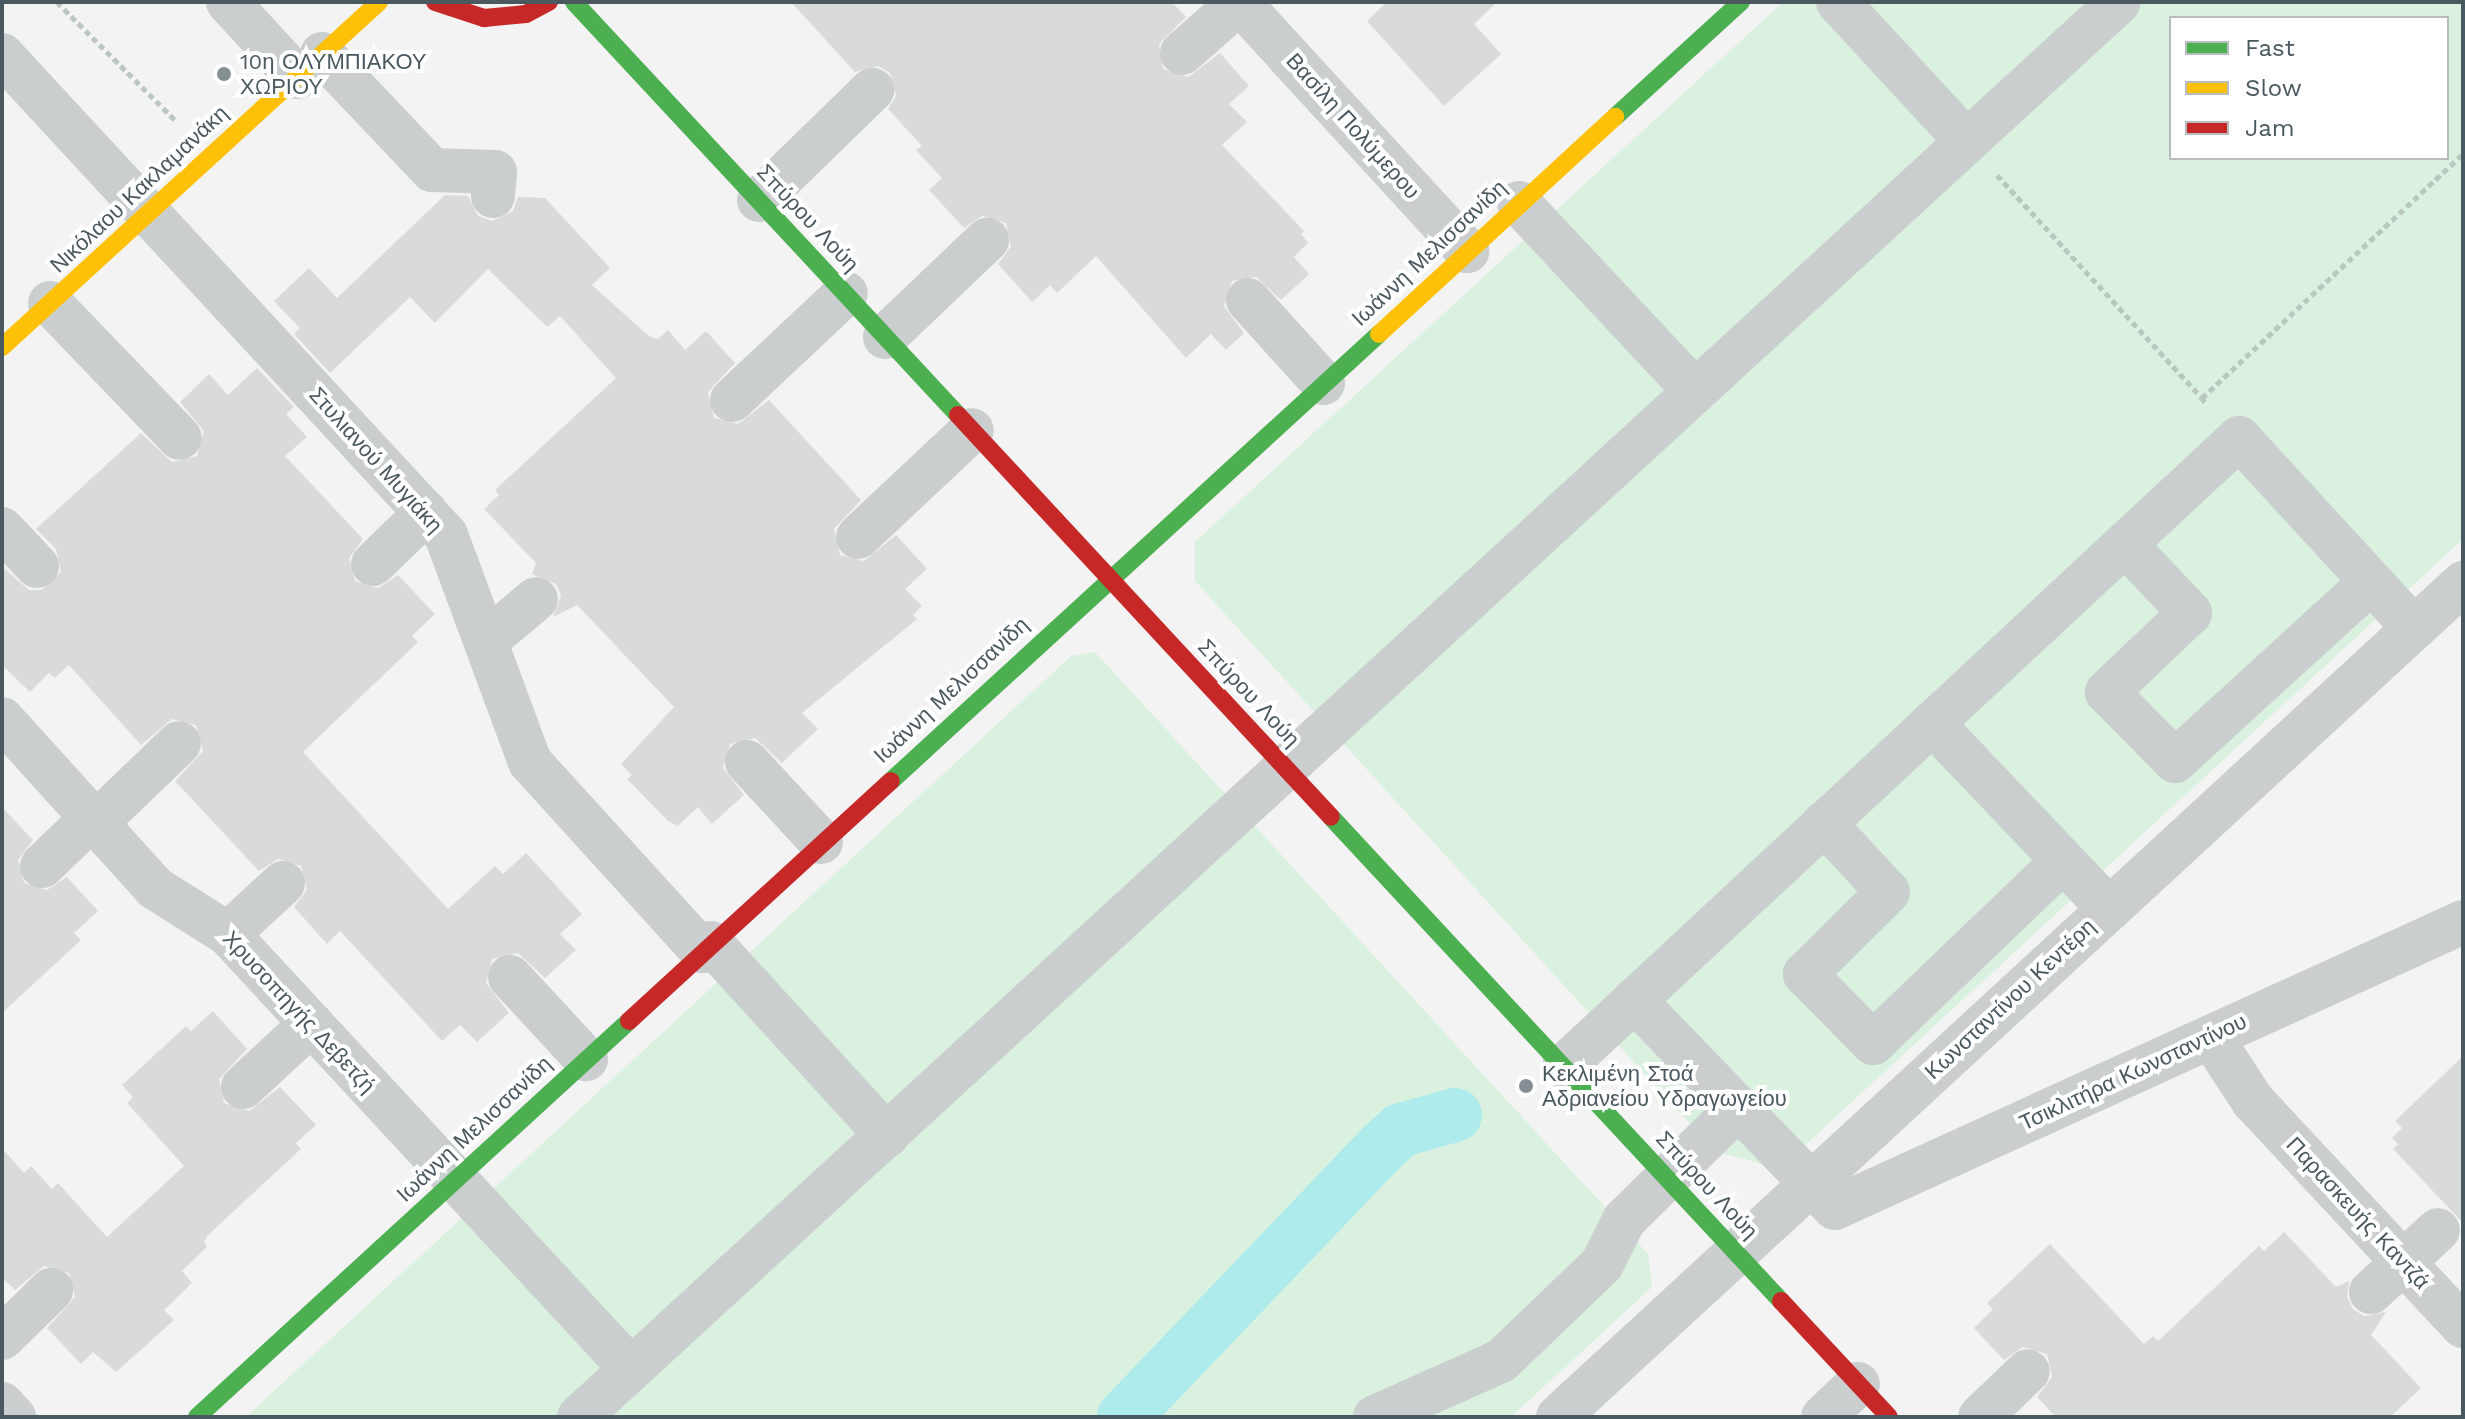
<!DOCTYPE html>
<html>
<head>
<meta charset="utf-8">
<style>
  body { margin:0 }
  #map { position:relative; width:2465px; height:1419px; overflow:hidden; background:#f3f3f3; font-family:"Work Sans",sans-serif }
  div>[style] { position:absolute }
  .green>* { inset:0; background:#d9f1de }
  .canal>* { height:54px; margin:-27px; padding:0 27px; transform-origin:27px; border-radius:27px; background:#aeebed }
  .building>* { inset:0; background:#d9dbdb }
  .path>* { height:5px; margin-top:-2.5px; transform-origin:0; background:repeating-linear-gradient(90deg,#bac6c0 0 6px,transparent 0 10px) }
  .street>* { height:44px; margin:-22px; padding:0 22px; transform-origin:22px; border-radius:22px; background:#cacecf }
  .fast>* { height:18px; margin:-9px; padding:0 9px; transform-origin:9px; border-radius:9px; background:#4caf50 }
  .slow>* { height:18px; margin:-9px; padding:0 9px; transform-origin:9px; border-radius:9px; background:#ffc107 }
  .jam>* { height:18px; margin:-9px; padding:0 9px; transform-origin:9px; border-radius:9px; background:#c62828 }
  .dots>* { width:22px; height:22px; translate:-50% -50%; box-sizing:border-box; border:4px solid #fff; border-radius:50% }
  span { translate:-50% -50%; white-space:nowrap; text-align:center; line-height:1.15; -webkit-text-stroke:8px #fff; paint-order:stroke }
  .poi-label { font-size:22px; color:#4a595f }
  .left { translate:0 -50%; text-align:left }
  .street-label { font-size:22px; color:#4a595f }
  .frame { position:absolute; inset:0; border:4px solid #4a595f; pointer-events:none }
  .legend { position:absolute; left:2169px; top:16px; width:280px; height:144px; box-sizing:border-box; background:#fff; border:2px solid #b7bdbf; margin:0; padding:10px 14px; list-style:none; font-size:24px; color:#4a595f }
  .legend li { display:flex; align-items:center; gap:16px; height:40px }
  .legend b { width:40px; border:2px solid #b7bdbf }
</style>
</head>
<body>
<div id="map">
  <div class="green">
    <div style="clip-path:polygon(evenodd,1783px 2px,2463px 2px,2463px 539px,1779px 1169px,1715px 1151px,1195px 581px,1195px 542px,1783px 2px,2171px 18px,2447px 18px,2447px 158px,2171px 158px,2171px 18px)"></div>
    <div style="clip-path:polygon(1095px 652px,1648px 1254px,1652px 1287px,1511px 1417px,246px 1417px,1071px 656px)"></div>
  </div>
  <div class="canal">
    <div style="left:1124px;top:1417px;width:372px;rotate:-46.3deg"></div>
    <div style="left:1381px;top:1148px;width:27px;rotate:-42deg"></div>
    <div style="left:1401px;top:1130px;width:56px;rotate:-15.5deg"></div>
  </div>
  <div class="building">
    <div style="clip-path:polygon(791px 2px,1172px 2px,1186px 17px,1159px 44px,1163px 69px,1188px 77px,1220px 53px,1249px 86px,1229px 104px,1247px 122px,1222px 145px,1304px 231px,1301px 234px,1308px 243px,1294px 257px,1309px 274px,1281px 300px,1256px 277px,1232px 281px,1224px 306px,1244px 333px,1226px 350px,1211px 334px,1186px 358px,1096px 256px,1057px 293px,1050px 285px,1032px 302px,998px 264px,1011px 246px,1006px 223px,982px 216px,964px 228px,929px 190px,942px 178px,916px 150px,922px 146px,888px 109px,896px 96px,890px 73px,878px 66px,855px 72px)"></div>
    <div style="clip-path:polygon(1387px 2px,1497px 2px,1474px 24px,1501px 54px,1444px 106px,1367px 21px)"></div>
    <div style="clip-path:polygon(445px 195px,468px 196px,478px 216px,492px 221px,513px 211px,518px 197px,545px 198px,610px 268px,592px 285px,650px 337px,658px 339px,668px 330px,685px 350px,706px 331px,735px 363px,708px 392px,714px 418px,738px 424px,769px 400px,861px 500px,834px 529px,840px 555px,864px 561px,896px 535px,927px 569px,905px 589px,922px 606px,913px 615px,917px 619px,802px 713px,818px 729px,782px 763px,755px 738px,730px 744px,723px 768px,744px 795px,712px 824px,698px 807px,678px 826px,668px 821px,627px 779px,632px 775px,621px 764px,674px 707px,577px 605px,553px 617px,561px 595px,556px 584px,532px 574px,536px 563px,484px 509px,499px 495px,495px 490px,616px 378px,560px 316px,547px 327px,488px 269px,435px 323px,410px 297px,330px 373px,294px 334px,300px 328px,274px 301px,309px 268px,337px 298px)"></div>
    <div style="clip-path:polygon(257px 368px,294px 407px,286px 414px,307px 437px,285px 456px,363px 539px,349px 558px,355px 581px,378px 588px,398px 575px,435px 614px,412px 636px,418px 642px,303px 752px,448px 909px,495px 866px,503px 874px,526px 853px,582px 914px,560px 934px,576px 950px,545px 978px,518px 953px,492px 959px,486px 983px,509px 1013px,477px 1042px,460px 1025px,442px 1041px,340px 931px,327px 944px,294px 907px,307px 890px,301px 866px,278px 859px,259px 871px,175px 781px,203px 751px,196px 725px,172px 719px,141px 745px,69px 665px,55px 678px,49px 673px,30px 692px,2px 665px,2px 572px,5px 569px,29px 590px,42px 590px,61px 572px,56px 549px,36px 529px,141px 433px,172px 462px,197px 456px,204px 431px,180px 402px,209px 374px,228px 395px)"></div>
    <div style="clip-path:polygon(2px 807px,33px 840px,18px 860px,24px 883px,47px 890px,67px 877px,98px 911px,74px 933px,81px 940px,2px 1013px)"></div>
    <div style="clip-path:polygon(213px 1011px,247px 1049px,219px 1079px,224px 1103px,249px 1111px,280px 1087px,316px 1125px,296px 1143px,301px 1149px,208px 1235px,204px 1242px,207px 1247px,182px 1271px,192px 1283px,164px 1310px,174px 1320px,116px 1372px,93px 1352px,81px 1364px,47px 1328px,75px 1297px,69px 1273px,44px 1266px,15px 1290px,2px 1277px,2px 1148px,24px 1173px,31px 1166px,52px 1189px,58px 1183px,107px 1237px,184px 1166px,127px 1103px,133px 1097px,122px 1085px,186px 1026px,191px 1031px)"></div>
    <div style="clip-path:polygon(2463px 1056px,2463px 1223px,2393px 1149px,2398px 1144px,2392px 1138px,2402px 1128px,2395px 1121px)"></div>
    <div style="clip-path:polygon(2284px 1232px,2336px 1287px,2349px 1281px,2347px 1297px,2353px 1309px,2364px 1316px,2386px 1312px,2371px 1335px,2421px 1388px,2390px 1417px,2056px 1417px,2037px 1397px,2052px 1377px,2047px 1354px,2023px 1347px,2004px 1360px,1974px 1328px,1993px 1309px,1987px 1303px,2050px 1244px,2144px 1344px,2153px 1336px,2158px 1341px,2259px 1246px,2264px 1251px)"></div>
  </div>
  <div class="path">
    <div style="left:57px;top:2px;width:168px;rotate:45deg"></div>
    <div style="left:1997px;top:175px;width:303px;rotate:47.4deg"></div>
    <div style="left:2205px;top:402px;width:5px;rotate:-127deg"></div>
    <div style="left:2202px;top:398px;width:357px;rotate:-43.1deg"></div>
  </div>
  <div class="street">
    <div style="left:228px;top:2px;width:102px;rotate:47.4deg"></div>
    <div style="left:1239px;top:2px;width:338px;rotate:47.5deg"></div>
    <div style="left:1838px;top:2px;width:190px;rotate:47.3deg"></div>
    <div style="left:1182px;top:53px;width:76px;rotate:-41.3deg"></div>
    <div style="left:322px;top:54px;width:160px;rotate:46.5deg"></div>
    <div style="left:432px;top:170px;width:63px;rotate:1.8deg"></div>
    <div style="left:495px;top:172px;width:24px;rotate:95deg"></div>
    <div style="left:2px;top:55px;width:654px;rotate:47.23deg"></div>
    <div style="left:446px;top:535px;width:242px;rotate:69.7deg"></div>
    <div style="left:530px;top:762px;width:256px;rotate:47.7deg"></div>
    <div style="left:759px;top:200px;width:158px;rotate:-44.2deg"></div>
    <div style="left:1519px;top:203px;width:258px;rotate:46.9deg"></div>
    <div style="left:1248px;top:300px;width:112px;rotate:47.9deg"></div>
    <div style="left:50px;top:303px;width:187px;rotate:46.1deg"></div>
    <div style="left:885px;top:337px;width:141px;rotate:-43.6deg"></div>
    <div style="left:732px;top:400px;width:156px;rotate:-43.2deg"></div>
    <div style="left:2px;top:529px;width:51px;rotate:46.6deg"></div>
    <div style="left:858px;top:537px;width:156px;rotate:-43.2deg"></div>
    <div style="left:2125px;top:544px;width:95px;rotate:46.7deg"></div>
    <div style="left:2190px;top:613px;width:115px;rotate:136.4deg"></div>
    <div style="left:2107px;top:692px;width:97px;rotate:45.4deg"></div>
    <div style="left:2175px;top:761px;width:265px;rotate:-42.4deg"></div>
    <div style="left:373px;top:564px;width:74px;rotate:-43.9deg"></div>
    <div style="left:486px;top:641px;width:65px;rotate:-40deg"></div>
    <div style="left:2px;top:719px;width:228px;rotate:47.8deg"></div>
    <div style="left:155px;top:888px;width:86px;rotate:32.2deg"></div>
    <div style="left:228px;top:934px;width:593px;rotate:47.19deg"></div>
    <div style="left:1932px;top:723px;width:257px;rotate:46.4deg"></div>
    <div style="left:747px;top:762px;width:109px;rotate:47.2deg"></div>
    <div style="left:96px;top:823px;width:115px;rotate:-43.9deg"></div>
    <div style="left:1824px;top:823px;width:94px;rotate:47.2deg"></div>
    <div style="left:1888px;top:892px;width:117px;rotate:135.3deg"></div>
    <div style="left:1805px;top:974px;width:97px;rotate:45.4deg"></div>
    <div style="left:1873px;top:1043px;width:263px;rotate:-43.8deg"></div>
    <div style="left:42px;top:866px;width:68px;rotate:-43.8deg"></div>
    <div style="left:228px;top:934px;width:75px;rotate:-42.8deg"></div>
    <div style="left:711px;top:943px;width:261px;rotate:47.6deg"></div>
    <div style="left:510px;top:977px;width:112px;rotate:47.2deg"></div>
    <div style="left:1634px;top:1000px;width:289px;rotate:46deg"></div>
    <div style="left:1835px;top:1208px;width:690px;rotate:-24.49deg"></div>
    <div style="left:2211px;top:1037px;width:77px;rotate:56.7deg"></div>
    <div style="left:2253px;top:1101px;width:308px;rotate:47deg"></div>
    <div style="left:1564px;top:1066px;width:922px;rotate:-42.93deg"></div>
    <div style="left:2239px;top:438px;width:258px;rotate:47.4deg"></div>
    <div style="left:243px;top:1087px;width:93px;rotate:-42.8deg"></div>
    <div style="left:2371px;top:1292px;width:91px;rotate:-42.8deg"></div>
    <div style="left:2px;top:1338px;width:69px;rotate:-44.4deg"></div>
    <div style="left:2px;top:1404px;width:18px;rotate:47deg"></div>
    <div style="left:579px;top:1417px;width:2091px;rotate:-42.58deg"></div>
    <div style="left:1375px;top:1417px;width:138px;rotate:-24deg"></div>
    <div style="left:1501px;top:1361px;width:140px;rotate:-43.8deg"></div>
    <div style="left:1602px;top:1264px;width:49px;rotate:-63.4deg"></div>
    <div style="left:1624px;top:1220px;width:160px;rotate:-44.5deg"></div>
    <div style="left:1558px;top:1417px;width:1231px;rotate:-42.66deg"></div>
    <div style="left:1823px;top:1417px;width:48px;rotate:-43.3deg"></div>
    <div style="left:1980px;top:1417px;width:66px;rotate:-43.8deg"></div>
  </div>
  <div class="fast">
    <div style="left:574px;top:2px;width:564px;rotate:47.08deg"></div>
    <div style="left:1615px;top:117px;width:171px;rotate:-42.4deg"></div>
    <div style="left:891px;top:781px;width:662px;rotate:-42.49deg"></div>
    <div style="left:1331px;top:817px;width:661px;rotate:47.08deg"></div>
    <div style="left:197px;top:1417px;width:586px;rotate:-42.51deg"></div>
  </div>
  <div class="slow">
    <div style="left:1379px;top:334px;width:321px;rotate:-42.6deg"></div>
    <div style="left:2px;top:347px;width:511px;rotate:-42.46deg"></div>
  </div>
  <div class="jam">
    <div style="left:435px;top:2px;width:52px;rotate:18.1deg"></div>
    <div style="left:484px;top:18px;width:42px;rotate:-5.4deg"></div>
    <div style="left:526px;top:14px;width:26px;rotate:-28deg"></div>
    <div style="left:958px;top:415px;width:548px;rotate:47.14deg"></div>
    <div style="left:629px;top:1021px;width:355px;rotate:-42.5deg"></div>
    <div style="left:1781px;top:1301px;width:158px;rotate:47deg"></div>
  </div>
  <div class="dots">
    <div style="left:224px;top:74px;background:#858f93"></div>
    <div style="left:1526px;top:1086px;background:#858f93"></div>
  </div>
  <div class="poi-label">
    <span class="left" style="left:240px;top:74px">10η ΟΛΥΜΠΙΑΚΟΥ<br>ΧΩΡΙΟΥ</span>
    <span class="left" style="left:1542px;top:1086px">Κεκλιμένη Στοά<br>Αδριανείου Υδραγωγείου</span>
  </div>
  <div class="street-label">
    <span style="left:1353px;top:126px;rotate:48deg">Βασίλη Πολύμερου</span>
    <span style="left:139px;top:189px;rotate:-43deg">Νικόλαου Κακλαμανάκη</span>
    <span style="left:808px;top:218px;rotate:47deg">Σπύρου Λούη</span>
    <span style="left:1429px;top:253px;rotate:-43deg">Ιωάννη Μελισσανίδη</span>
    <span style="left:376px;top:460px;rotate:48deg">Στυλιανού Μυγιάκη</span>
    <span style="left:951px;top:690px;rotate:-43deg">Ιωάννη Μελισσανίδη</span>
    <span style="left:1249px;top:693px;rotate:47deg">Σπύρου Λούη</span>
    <span style="left:2010px;top:999px;rotate:-43deg">Κωνσταντίνου Κεντέρη</span>
    <span style="left:299px;top:1012px;rotate:47deg">Χρυσοπηγής Δεβετζή</span>
    <span style="left:2133px;top:1072px;rotate:-25deg">Τσικλιτήρα Κωνσταντίνου</span>
    <span style="left:474px;top:1129px;rotate:-43deg">Ιωάννη Μελισσανίδη</span>
    <span style="left:1707px;top:1185px;rotate:47deg">Σπύρου Λούη</span>
    <span style="left:2358px;top:1213px;rotate:47deg">Παρασκευής Καντζά</span>
  </div>
  <div class="frame"></div>
  <ul class="legend">
  <li><b style="height:10px;background:#4caf50"></b>Fast</li>
  <li><b style="height:10px;background:#ffc107"></b>Slow</li>
  <li><b style="height:10px;background:#c62828"></b>Jam</li>
  </ul>
</div>
</body>
</html>
